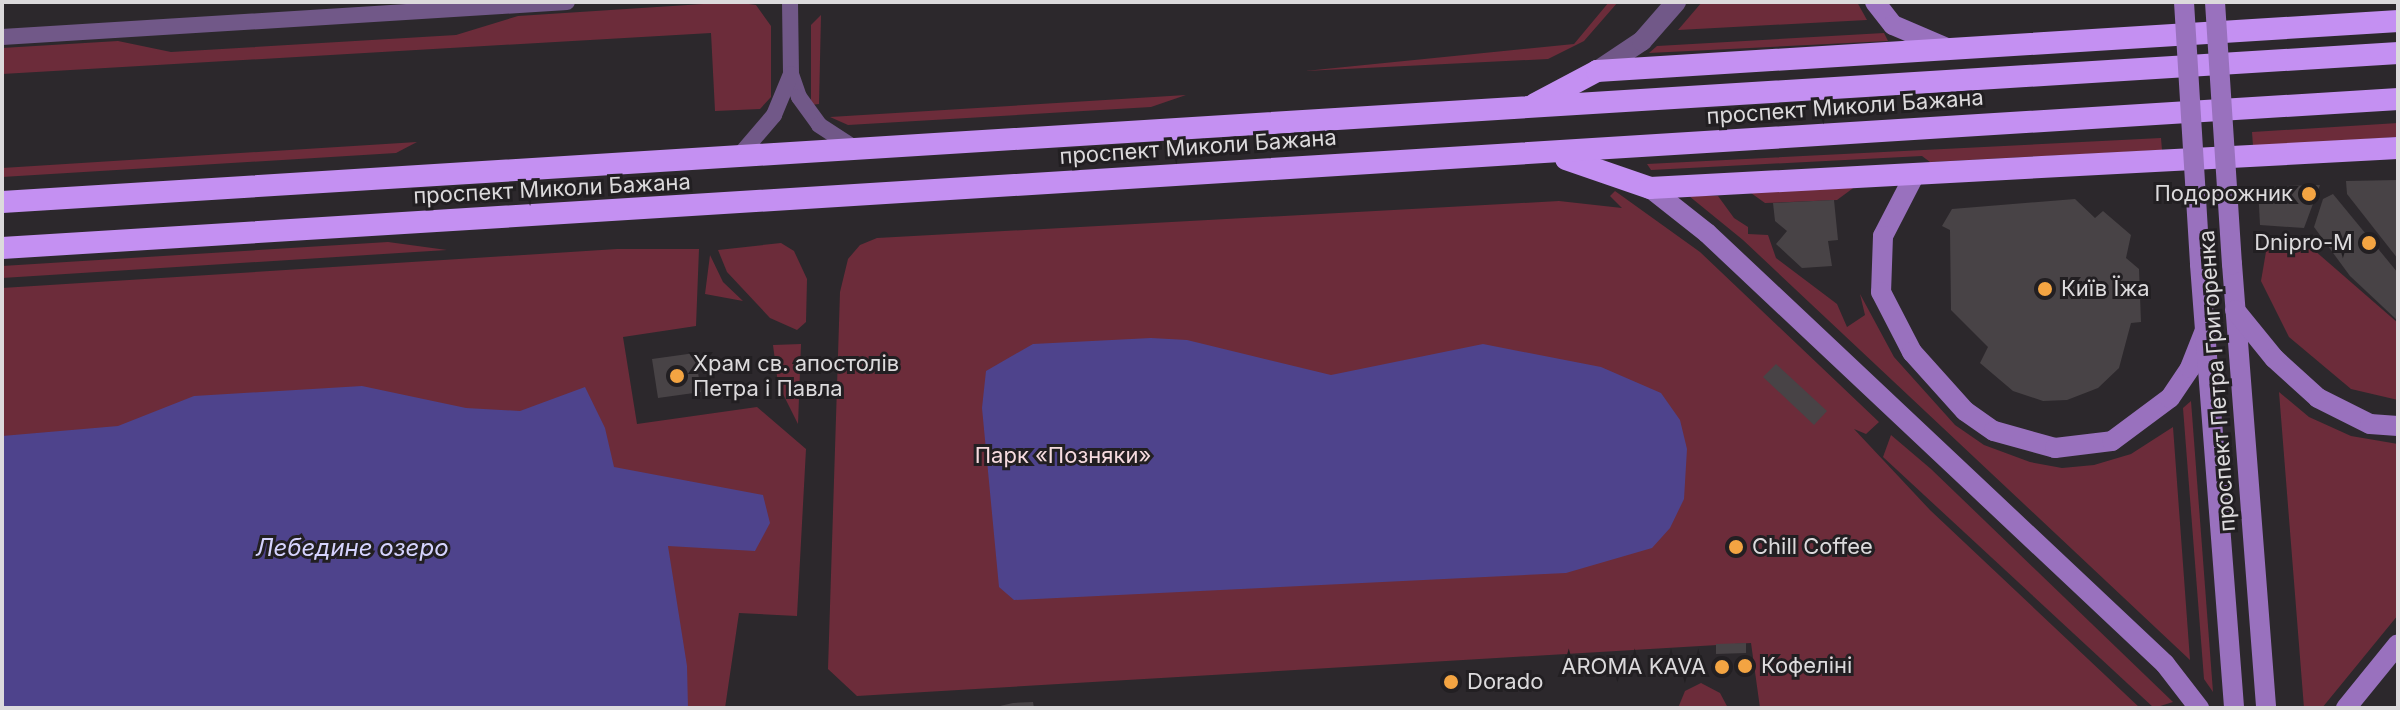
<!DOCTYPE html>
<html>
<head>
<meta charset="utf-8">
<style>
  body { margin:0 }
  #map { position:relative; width:2400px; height:710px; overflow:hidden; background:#2c282c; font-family:Inter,sans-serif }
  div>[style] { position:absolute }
  .green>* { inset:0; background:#6c2c3a }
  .water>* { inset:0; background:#4e438c }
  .building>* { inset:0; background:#484346 }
  .minor>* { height:16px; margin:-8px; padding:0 8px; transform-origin:8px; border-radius:8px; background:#715888 }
  .tertiary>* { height:20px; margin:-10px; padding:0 10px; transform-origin:10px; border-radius:10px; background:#715888 }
  .secondary>* { height:20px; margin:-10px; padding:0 10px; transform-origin:10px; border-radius:10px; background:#9971be }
  .trunk>* { height:22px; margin:-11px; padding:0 11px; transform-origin:11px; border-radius:11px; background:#c490f2 }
  .secondary-bridge>* { height:20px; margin:-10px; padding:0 10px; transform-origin:10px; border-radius:10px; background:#9971be }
  .dots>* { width:22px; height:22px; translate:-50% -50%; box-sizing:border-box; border:4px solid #221f22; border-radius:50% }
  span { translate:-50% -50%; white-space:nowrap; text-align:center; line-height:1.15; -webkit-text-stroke:6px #221f22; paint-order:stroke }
  .street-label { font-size:22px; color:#dcdadc }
  .poi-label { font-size:22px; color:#dcdadc }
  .right { translate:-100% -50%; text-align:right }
  .left { translate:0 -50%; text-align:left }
  .park-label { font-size:22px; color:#f5dade }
  .water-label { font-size:24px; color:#d5d3fe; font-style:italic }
  .frame { position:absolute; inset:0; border:4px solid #dcdadc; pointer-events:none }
</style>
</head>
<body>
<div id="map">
  <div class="green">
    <div style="clip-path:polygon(734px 2px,756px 5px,771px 26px,771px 97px,760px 109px,715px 111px,711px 33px,2px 74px,2px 48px,118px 41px,171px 52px,456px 35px,518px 16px)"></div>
    <div style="clip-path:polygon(1609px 2px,1618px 2px,1584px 41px,1548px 59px,1305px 71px,1574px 44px)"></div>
    <div style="clip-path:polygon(1702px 2px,1857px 2px,1867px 20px,1678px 30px)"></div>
    <div style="clip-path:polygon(821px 15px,819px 104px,811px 105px,811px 25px)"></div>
    <div style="clip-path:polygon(1884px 33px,1888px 41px,1649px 53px,1657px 46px)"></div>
    <div style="clip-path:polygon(1186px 95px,1151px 107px,848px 125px,830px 117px)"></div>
    <div style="clip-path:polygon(2398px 123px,2398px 137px,2253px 146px,2252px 132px)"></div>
    <div style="clip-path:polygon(2161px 138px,2162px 150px,1930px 162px,1922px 156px,1651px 170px,1647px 164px)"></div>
    <div style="clip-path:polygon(417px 142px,396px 153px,2px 177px,2px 168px)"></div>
    <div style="clip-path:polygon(1856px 186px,1837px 200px,1765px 203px,1751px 193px)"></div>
    <div style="clip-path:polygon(1615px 191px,1700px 252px,1879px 422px,1866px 434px,1854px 429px,1930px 510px,2140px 708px,1760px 708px,1751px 643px,857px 696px,828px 669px,840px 292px,848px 259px,860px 245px,877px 238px,1559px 201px,1622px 208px,1610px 196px)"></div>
    <div style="clip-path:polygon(1689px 196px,1718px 196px,1734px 218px,1748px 227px,1748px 234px,1768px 235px,1776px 258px,1837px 304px,1847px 327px,1865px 315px,1860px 294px,1894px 357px,1955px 425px,1984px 445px,2030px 462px,2062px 468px,2094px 465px,2131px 454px,2173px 427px,2190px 660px,1743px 240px)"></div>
    <div style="clip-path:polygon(2268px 240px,2314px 250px,2398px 323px,2398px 400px,2351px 389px,2289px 337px,2261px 281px)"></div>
    <div style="clip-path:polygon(388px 242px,447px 250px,2px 278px,2px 266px)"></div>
    <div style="clip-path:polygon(781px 243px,794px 251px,807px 279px,806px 322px,797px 330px,770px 318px,727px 272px,718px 250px)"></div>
    <div style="clip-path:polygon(617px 249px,699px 249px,696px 326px,623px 337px,637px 424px,757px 407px,806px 449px,797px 616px,739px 613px,725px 708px,2px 708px,2px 288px)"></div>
    <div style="clip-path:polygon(710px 255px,723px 282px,743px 301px,705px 294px)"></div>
    <div style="clip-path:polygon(801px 344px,798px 424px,778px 384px,773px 345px)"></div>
    <div style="clip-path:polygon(2279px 392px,2309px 417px,2351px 436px,2398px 444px,2398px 615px,2322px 708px,2304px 708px)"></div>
    <div style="clip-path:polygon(2191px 401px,2213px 692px,2204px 679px,2183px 408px)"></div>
    <div style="clip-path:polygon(1891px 435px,1931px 469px,2173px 702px,2154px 708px,1883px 457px)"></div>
    <div style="clip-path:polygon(1701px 683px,1720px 693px,1728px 708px,1678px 708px,1685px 691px)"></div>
  </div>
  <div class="water">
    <div style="clip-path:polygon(1151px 338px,1187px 340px,1331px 375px,1483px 344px,1601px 367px,1661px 393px,1680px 420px,1687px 449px,1684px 499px,1670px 528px,1652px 548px,1566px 573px,1014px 600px,999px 587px,982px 408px,986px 371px,1033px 344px)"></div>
    <div style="clip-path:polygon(362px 386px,466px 408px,520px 411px,585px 387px,605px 428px,614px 467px,763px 495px,770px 523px,755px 551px,668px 546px,687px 666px,688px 708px,2px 708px,2px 436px,118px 426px,194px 396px)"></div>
  </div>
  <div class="building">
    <div style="clip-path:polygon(2398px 180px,2398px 259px,2347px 194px,2346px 181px)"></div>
    <div style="clip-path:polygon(2320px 185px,2304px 228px,2260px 225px,2258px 187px)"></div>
    <div style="clip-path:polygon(2333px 194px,2398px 273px,2398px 321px,2350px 276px,2314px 227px,2323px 199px)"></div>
    <div style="clip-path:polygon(2075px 199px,2095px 218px,2103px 211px,2131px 235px,2126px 258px,2139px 269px,2141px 322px,2131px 323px,2119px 368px,2098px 388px,2067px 400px,2043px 401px,2013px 391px,1980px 363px,1988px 347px,1951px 310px,1950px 230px,1942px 226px,1952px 209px)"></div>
    <div style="clip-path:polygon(1834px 200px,1838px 240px,1828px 241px,1832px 266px,1802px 268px,1776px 244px,1787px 231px,1775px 221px,1773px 203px)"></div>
    <div style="clip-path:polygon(695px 353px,701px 392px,658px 398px,652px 359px)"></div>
    <div style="clip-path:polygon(1776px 364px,1827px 411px,1814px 425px,1763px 377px)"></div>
    <div style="clip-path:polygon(1746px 643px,1746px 653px,1716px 654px,1716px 644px)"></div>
    <div style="clip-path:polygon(1033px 702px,1034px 708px,991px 708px,1013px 703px)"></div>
  </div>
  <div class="minor">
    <div style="left:790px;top:2px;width:72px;rotate:89.2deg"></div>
    <div style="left:791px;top:74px;width:24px;rotate:71deg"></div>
    <div style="left:799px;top:97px;width:34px;rotate:54deg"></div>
    <div style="left:819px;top:125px;width:44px;rotate:33deg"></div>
    <div style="left:2px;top:37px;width:566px;rotate:-3.54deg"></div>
    <div style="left:739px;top:156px;width:54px;rotate:-49.5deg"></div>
    <div style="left:774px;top:115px;width:44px;rotate:-67.5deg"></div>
  </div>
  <div class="tertiary">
    <div style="left:1597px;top:71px;width:54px;rotate:-33.7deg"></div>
    <div style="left:1642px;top:41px;width:52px;rotate:-48.9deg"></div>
  </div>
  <div class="secondary">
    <div style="left:1875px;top:2px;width:29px;rotate:52deg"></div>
    <div style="left:1893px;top:25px;width:59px;rotate:23.1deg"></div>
    <div style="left:1914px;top:176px;width:68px;rotate:117.3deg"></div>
    <div style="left:1883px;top:236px;width:56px;rotate:92deg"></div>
    <div style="left:1881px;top:292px;width:68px;rotate:62.7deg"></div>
    <div style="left:1912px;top:352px;width:79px;rotate:48.1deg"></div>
    <div style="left:1965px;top:411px;width:35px;rotate:35deg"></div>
    <div style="left:1994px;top:431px;width:63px;rotate:15.6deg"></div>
    <div style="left:2055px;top:448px;width:57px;rotate:-7deg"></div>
    <div style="left:2112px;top:441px;width:72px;rotate:-36.6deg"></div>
    <div style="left:2170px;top:398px;width:36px;rotate:-56deg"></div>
    <div style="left:2190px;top:368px;width:41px;rotate:-68.5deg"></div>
    <div style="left:1650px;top:188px;width:73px;rotate:38.3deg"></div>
    <div style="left:1707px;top:233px;width:629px;rotate:43.26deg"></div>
    <div style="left:2165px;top:664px;width:56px;rotate:52.3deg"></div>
    <div style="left:2232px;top:264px;width:445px;rotate:85.6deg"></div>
    <div style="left:2200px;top:265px;width:444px;rotate:85.6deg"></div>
    <div style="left:2235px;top:310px;width:62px;rotate:50.9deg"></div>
    <div style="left:2274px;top:358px;width:59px;rotate:42.3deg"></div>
    <div style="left:2318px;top:398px;width:58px;rotate:26.6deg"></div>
    <div style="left:2370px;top:424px;width:28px;rotate:4deg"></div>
    <div style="left:2346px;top:708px;width:82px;rotate:-50.9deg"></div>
  </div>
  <div class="trunk">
    <div style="left:1535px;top:104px;width:70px;rotate:-28deg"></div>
    <div style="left:1597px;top:71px;width:803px;rotate:-3.57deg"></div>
    <div style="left:1566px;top:159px;width:89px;rotate:19deg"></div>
    <div style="left:1650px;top:188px;width:749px;rotate:-3.06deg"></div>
    <div style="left:2px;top:202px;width:2401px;rotate:-3.56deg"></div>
    <div style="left:2px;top:248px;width:2401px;rotate:-3.56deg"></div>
  </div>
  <div class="secondary-bridge">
    <div style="left:2184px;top:2px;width:263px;rotate:86.5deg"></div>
    <div style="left:2215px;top:2px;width:263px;rotate:86.3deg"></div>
  </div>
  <div class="dots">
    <div style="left:2309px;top:194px;background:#f3a442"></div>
    <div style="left:2369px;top:243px;background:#f3a442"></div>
    <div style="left:2045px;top:289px;background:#f3a442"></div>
    <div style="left:677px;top:376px;background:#f3a442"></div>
    <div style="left:1736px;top:547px;background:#f3a442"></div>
    <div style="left:1745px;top:666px;background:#f3a442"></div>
    <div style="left:1722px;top:667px;background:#f3a442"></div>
    <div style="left:1451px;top:682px;background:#f3a442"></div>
  </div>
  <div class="street-label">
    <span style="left:1845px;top:107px;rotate:-4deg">проспект Миколи Бажана</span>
    <span style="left:1198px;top:147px;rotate:-4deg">проспект Миколи Бажана</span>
    <span style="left:552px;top:189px;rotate:-3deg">проспект Миколи Бажана</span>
    <span style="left:2217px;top:381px;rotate:-94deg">проспект Петра Григоренка</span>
  </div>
  <div class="poi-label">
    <span class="right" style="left:2293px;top:194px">Подорожник</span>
    <span class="right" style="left:2353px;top:243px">Dnipro-M</span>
    <span class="left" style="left:2061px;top:289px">Київ Їжа</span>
    <span class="left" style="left:693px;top:376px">Храм св. апостолів<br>Петра і Павла</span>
    <span class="left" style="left:1752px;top:547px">Chill Coffee</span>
    <span class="left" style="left:1761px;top:666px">Кофеліні</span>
    <span class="right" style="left:1706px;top:667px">AROMA KAVA</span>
    <span class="left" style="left:1467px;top:682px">Dorado</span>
  </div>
  <div class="park-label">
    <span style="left:1063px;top:456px">Парк «Позняки»</span>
  </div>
  <div class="water-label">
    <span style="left:352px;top:548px">Лебедине озеро</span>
  </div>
  <div class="frame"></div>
</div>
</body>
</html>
